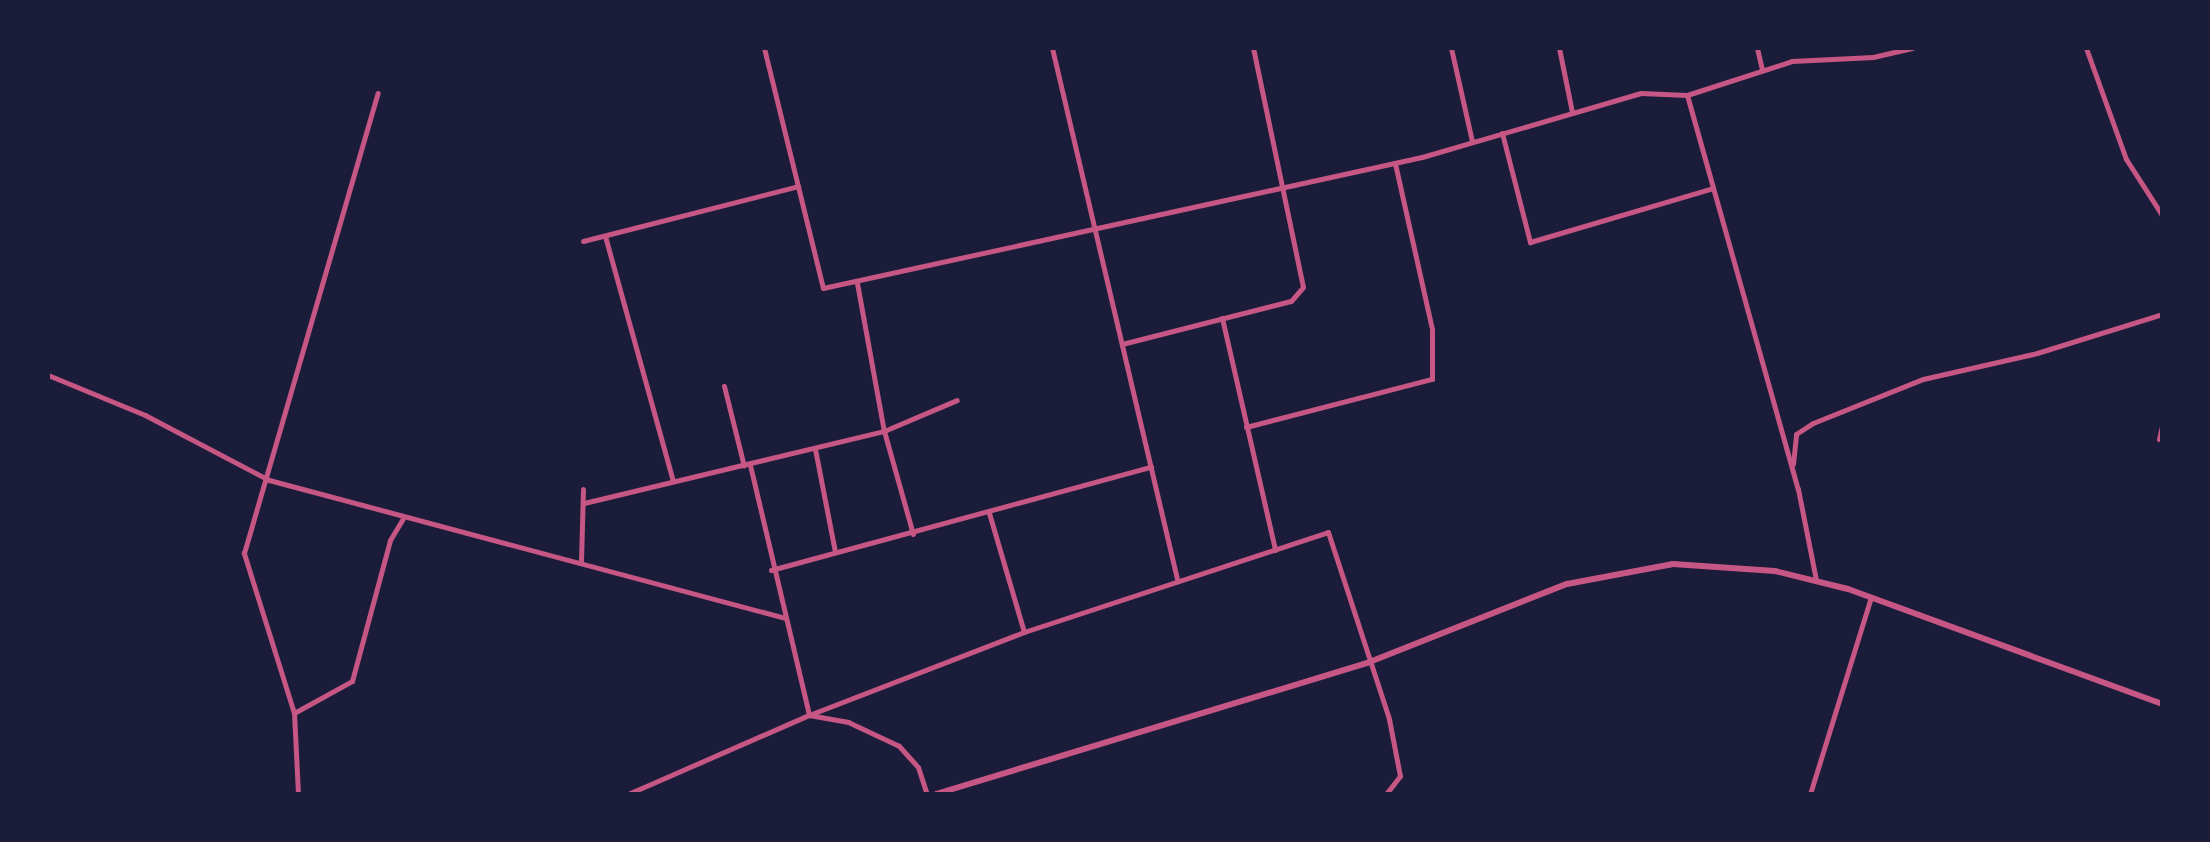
<!DOCTYPE html>
<html>
<head>
<meta charset="utf-8">
<style>
  body { margin:0 }
  #map { position:relative; width:2210px; height:842px; overflow:hidden; background:#1b1b3a; font-family:"Noto Serif",serif }
  div>[style] { position:absolute }
  .minor>* { height:5px; margin:-2.5px; padding:0 2.5px; transform-origin:2.5px; border-radius:2.5px; background:#c65784 }
  .tertiary>* { height:6px; margin:-3px; padding:0 3px; transform-origin:3px; border-radius:3px; background:#c65784 }
  span { translate:-50% -50%; white-space:nowrap; text-align:center; line-height:1.15; -webkit-text-stroke:6px #1b1b3a; paint-order:stroke }
  .frame { position:absolute; inset:0; border:50px solid #1b1b3a; pointer-events:none }
</style>
</head>
<body>
<div id="map">
  <div class="minor">
    <div style="left:764px;top:48px;width:247px;rotate:76.2deg"></div>
    <div style="left:823px;top:288px;width:613px;rotate:-12.34deg"></div>
    <div style="left:1422px;top:157px;width:228px;rotate:-16.3deg"></div>
    <div style="left:1641px;top:93px;width:46px;rotate:2.5deg"></div>
    <div style="left:1687px;top:95px;width:110px;rotate:-17.9deg"></div>
    <div style="left:1792px;top:61px;width:81px;rotate:-2.8deg"></div>
    <div style="left:1873px;top:57px;width:40px;rotate:-13deg"></div>
    <div style="left:1052px;top:48px;width:546px;rotate:76.75deg"></div>
    <div style="left:1451px;top:48px;width:95px;rotate:77.3deg"></div>
    <div style="left:1559px;top:48px;width:65px;rotate:78.5deg"></div>
    <div style="left:1757px;top:48px;width:23px;rotate:77deg"></div>
    <div style="left:2086px;top:48px;width:118px;rotate:70.2deg"></div>
    <div style="left:2126px;top:159px;width:67px;rotate:57.3deg"></div>
    <div style="left:1687px;top:95px;width:409px;rotate:74.3deg"></div>
    <div style="left:1798px;top:489px;width:93px;rotate:78.8deg"></div>
    <div style="left:1502px;top:133px;width:113px;rotate:75.6deg"></div>
    <div style="left:1530px;top:242px;width:188px;rotate:-16.4deg"></div>
    <div style="left:605px;top:236px;width:254px;rotate:74.5deg"></div>
    <div style="left:583px;top:241px;width:222px;rotate:-14.3deg"></div>
    <div style="left:857px;top:283px;width:150px;rotate:79.7deg"></div>
    <div style="left:884px;top:431px;width:107px;rotate:74.3deg"></div>
    <div style="left:1222px;top:318px;width:238px;rotate:77.1deg"></div>
    <div style="left:1122px;top:344px;width:174px;rotate:-14.3deg"></div>
    <div style="left:1291px;top:301px;width:18px;rotate:-49deg"></div>
    <div style="left:1303px;top:287px;width:244px;rotate:-101.8deg"></div>
    <div style="left:48px;top:375px;width:105px;rotate:22.4deg"></div>
    <div style="left:145px;top:415px;width:140px;rotate:27.7deg"></div>
    <div style="left:269px;top:480px;width:534px;rotate:14.97deg"></div>
    <div style="left:724px;top:386px;width:82px;rotate:76deg"></div>
    <div style="left:1246px;top:427px;width:192px;rotate:-14.5deg"></div>
    <div style="left:1432px;top:379px;width:50px;rotate:-90deg"></div>
    <div style="left:1432px;top:329px;width:170px;rotate:-102.6deg"></div>
    <div style="left:2159px;top:439px;width:13px;rotate:-77deg"></div>
    <div style="left:815px;top:449px;width:105px;rotate:79deg"></div>
    <div style="left:1793px;top:464px;width:30px;rotate:-84deg"></div>
    <div style="left:1796px;top:434px;width:20px;rotate:-33deg"></div>
    <div style="left:1813px;top:423px;width:118px;rotate:-21.8deg"></div>
    <div style="left:1923px;top:379px;width:117px;rotate:-12.8deg"></div>
    <div style="left:2037px;top:353px;width:131px;rotate:-17.3deg"></div>
    <div style="left:750px;top:465px;width:257px;rotate:76.7deg"></div>
    <div style="left:809px;top:715px;width:40px;rotate:10deg"></div>
    <div style="left:848px;top:722px;width:56px;rotate:25.2deg"></div>
    <div style="left:899px;top:746px;width:28px;rotate:48deg"></div>
    <div style="left:918px;top:767px;width:28px;rotate:72deg"></div>
    <div style="left:584px;top:503px;width:309px;rotate:-13.5deg"></div>
    <div style="left:884px;top:431px;width:79px;rotate:-23deg"></div>
    <div style="left:989px;top:513px;width:124px;rotate:73.6deg"></div>
    <div style="left:581px;top:561px;width:72px;rotate:-88.4deg"></div>
    <div style="left:771px;top:570px;width:394px;rotate:-15.2deg"></div>
    <div style="left:294px;top:713px;width:66px;rotate:-28.9deg"></div>
    <div style="left:352px;top:681px;width:146px;rotate:-74.9deg"></div>
    <div style="left:390px;top:540px;width:26px;rotate:-59deg"></div>
    <div style="left:298px;top:794px;width:81px;rotate:-92.8deg"></div>
    <div style="left:294px;top:713px;width:168px;rotate:-107.4deg"></div>
    <div style="left:244px;top:553px;width:479px;rotate:-73.8deg"></div>
    <div style="left:628px;top:794px;width:197px;rotate:-23.6deg"></div>
    <div style="left:809px;top:715px;width:230px;rotate:-21.1deg"></div>
    <div style="left:1024px;top:632px;width:320px;rotate:-18.2deg"></div>
    <div style="left:1328px;top:532px;width:197px;rotate:71.9deg"></div>
    <div style="left:1389px;top:719px;width:58px;rotate:79.1deg"></div>
    <div style="left:1400px;top:776px;width:23px;rotate:128deg"></div>
    <div style="left:1810px;top:794px;width:206px;rotate:-72.8deg"></div>
  </div>
  <div class="tertiary">
    <div style="left:936px;top:794px;width:450px;rotate:-16.9deg"></div>
    <div style="left:1367px;top:663px;width:215px;rotate:-21.6deg"></div>
    <div style="left:1567px;top:584px;width:108px;rotate:-10.7deg"></div>
    <div style="left:1673px;top:564px;width:102px;rotate:3.9deg"></div>
    <div style="left:1775px;top:571px;width:75px;rotate:13.9deg"></div>
    <div style="left:1848px;top:589px;width:334px;rotate:20.1deg"></div>
  </div>
  <div class="frame"></div>
</div>
</body>
</html>
